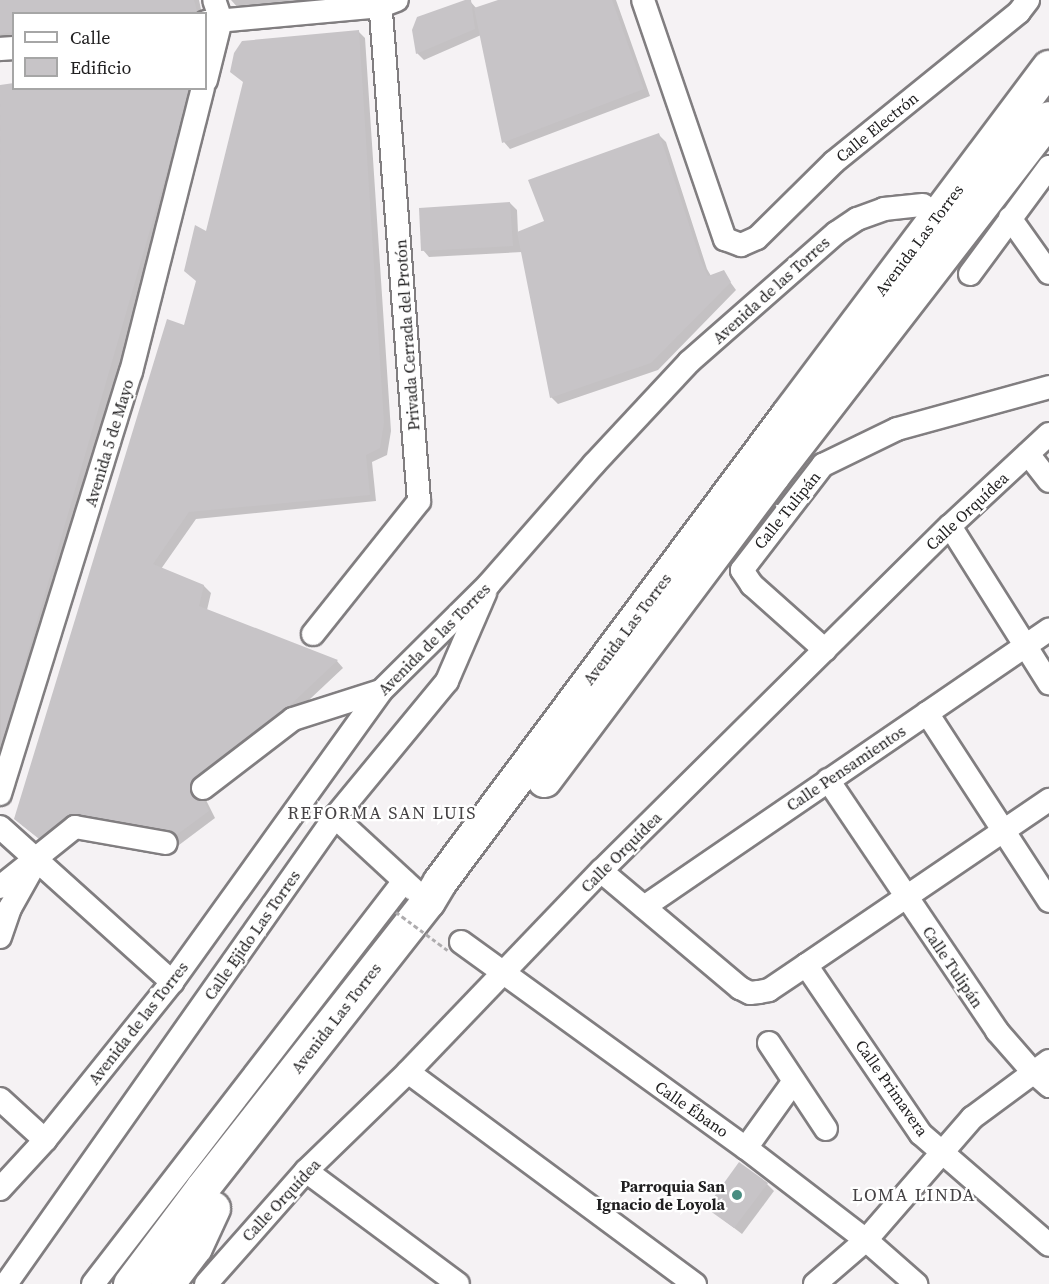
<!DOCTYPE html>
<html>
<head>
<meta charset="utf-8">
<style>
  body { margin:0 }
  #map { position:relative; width:1049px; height:1284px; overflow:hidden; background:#f5f2f4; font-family:"Source Serif 4",serif }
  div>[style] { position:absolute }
  .shadow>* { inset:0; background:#0003 }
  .building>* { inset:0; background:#c7c4c7 }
  .roads { filter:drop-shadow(2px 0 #817e80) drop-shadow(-2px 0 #817e80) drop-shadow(0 2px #817e80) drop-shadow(0 -2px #817e80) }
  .minor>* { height:22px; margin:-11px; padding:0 11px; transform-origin:11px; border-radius:11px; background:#fff }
  .highway>* { height:33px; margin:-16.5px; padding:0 16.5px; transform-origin:16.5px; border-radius:16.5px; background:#fff }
  .path-bridge>* { height:3px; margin-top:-1.5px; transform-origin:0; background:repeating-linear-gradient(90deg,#aeacae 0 4.5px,transparent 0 7.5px) }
  .dots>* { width:16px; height:16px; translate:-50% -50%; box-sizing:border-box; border:3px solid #fff; border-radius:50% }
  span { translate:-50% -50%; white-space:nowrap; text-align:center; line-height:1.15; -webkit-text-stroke:4.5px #fff; paint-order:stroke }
  .street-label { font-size:16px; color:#212021 }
  .poi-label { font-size:16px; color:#212021; font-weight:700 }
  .right { translate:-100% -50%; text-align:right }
  .neighbourhood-label { font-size:18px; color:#454244; letter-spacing:1.5px }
  .legend { position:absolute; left:12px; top:12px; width:195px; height:78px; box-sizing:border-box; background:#fff; border:2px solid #a6a6a6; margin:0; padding:8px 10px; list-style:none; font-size:18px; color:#212021 }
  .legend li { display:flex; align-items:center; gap:12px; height:30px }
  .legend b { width:30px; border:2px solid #a6a6a6 }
</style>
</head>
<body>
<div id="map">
  <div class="shadow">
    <div style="clip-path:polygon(0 0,199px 0,202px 14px,14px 14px,14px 40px,0 41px)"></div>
    <div style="clip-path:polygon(231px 0,343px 0,239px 9px)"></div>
    <div style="clip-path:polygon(469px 0,477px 9px,502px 0,616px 0,650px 96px,510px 149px,504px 142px,481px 35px,424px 60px,417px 53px)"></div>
    <div style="clip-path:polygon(358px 31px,365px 38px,391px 431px,387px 455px,372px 462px,376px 501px,196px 519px,161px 569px,204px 586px,211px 593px,207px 610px,337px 661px,343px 668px,205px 798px,215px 818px,175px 848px,82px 831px,56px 852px,22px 825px,185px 326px,198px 282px,207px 233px)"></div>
    <div style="clip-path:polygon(14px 85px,14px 88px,200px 88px,0 777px,0 87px)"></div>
    <div style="clip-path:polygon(659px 135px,666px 142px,707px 269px,711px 276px,723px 272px,736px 290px,658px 370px,558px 404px,551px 397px,522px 252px,429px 257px,423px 250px,510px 203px,517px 210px,518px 233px,546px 222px)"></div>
    <div style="clip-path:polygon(767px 1184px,774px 1191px,742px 1234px,708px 1208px)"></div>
  </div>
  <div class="building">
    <div style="clip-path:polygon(0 0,194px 0,197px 11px,175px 14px,14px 14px,14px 32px,0 34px)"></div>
    <div style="clip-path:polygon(465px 0,471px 0,475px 29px,416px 54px,412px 30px,417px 17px)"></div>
    <div style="clip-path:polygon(498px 0,612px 0,644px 89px,502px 143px,474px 8px)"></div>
    <div style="clip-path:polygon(359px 30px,384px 423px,380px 448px,366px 455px,370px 495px,189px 512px,153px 564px,204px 585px,199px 606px,338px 660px,199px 791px,209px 811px,167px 842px,75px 824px,48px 846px,14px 819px,167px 319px,184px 325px,196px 281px,184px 271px,195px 225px,206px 231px,243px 82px,230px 72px,234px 53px,242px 41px)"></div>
    <div style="clip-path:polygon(14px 83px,14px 88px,191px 88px,1px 746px,0 85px)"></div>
    <div style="clip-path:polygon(659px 133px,701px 261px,708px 276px,724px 270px,731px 282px,651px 363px,550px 398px,517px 232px,544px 221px,528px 180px)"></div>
    <div style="clip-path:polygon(510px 202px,513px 246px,421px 251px,419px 208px)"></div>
    <div style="clip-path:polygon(739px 1162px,768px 1183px,734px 1228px,706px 1208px)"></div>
  </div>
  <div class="roads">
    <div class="minor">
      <div style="left:643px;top:0;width:253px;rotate:71.1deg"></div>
      <div style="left:725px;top:239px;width:17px;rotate:21deg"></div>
      <div style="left:741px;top:245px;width:17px;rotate:-24deg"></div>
      <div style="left:757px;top:238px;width:108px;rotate:-44.6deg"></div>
      <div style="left:834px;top:162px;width:238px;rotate:-39deg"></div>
      <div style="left:1019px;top:12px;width:15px;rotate:-53deg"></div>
      <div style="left:206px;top:22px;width:176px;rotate:-5.2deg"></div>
      <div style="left:381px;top:6px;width:17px;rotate:-21deg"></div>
      <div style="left:0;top:49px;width:14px;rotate:-4deg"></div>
      <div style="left:206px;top:80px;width:62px;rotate:-76deg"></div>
      <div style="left:221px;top:20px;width:21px;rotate:-109deg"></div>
      <div style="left:1010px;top:218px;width:67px;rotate:54.7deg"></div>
      <div style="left:970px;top:274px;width:133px;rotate:-53.6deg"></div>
      <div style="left:1028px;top:454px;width:34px;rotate:52deg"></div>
      <div style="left:950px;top:526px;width:186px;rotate:57.8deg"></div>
      <div style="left:313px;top:634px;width:170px;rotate:-51.4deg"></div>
      <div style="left:419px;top:501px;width:503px;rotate:-94.45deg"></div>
      <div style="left:825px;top:650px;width:98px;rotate:-138.3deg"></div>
      <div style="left:752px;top:585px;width:18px;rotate:-124deg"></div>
      <div style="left:742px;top:570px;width:133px;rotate:-52.4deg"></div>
      <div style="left:823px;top:465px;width:82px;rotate:-25.9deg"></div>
      <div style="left:897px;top:429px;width:158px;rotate:-15.4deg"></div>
      <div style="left:927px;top:713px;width:224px;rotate:57deg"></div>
      <div style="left:828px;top:780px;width:303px;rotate:56deg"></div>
      <div style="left:997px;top:1031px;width:53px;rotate:48.8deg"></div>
      <div style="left:1032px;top:1071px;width:23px;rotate:41deg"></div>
      <div style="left:203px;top:788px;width:113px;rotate:-37.5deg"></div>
      <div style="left:293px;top:719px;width:92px;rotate:-17.7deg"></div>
      <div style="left:0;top:794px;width:442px;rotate:-72.8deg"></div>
      <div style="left:131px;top:372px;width:293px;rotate:-75.8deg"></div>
      <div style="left:335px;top:817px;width:106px;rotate:42.7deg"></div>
      <div style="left:0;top:827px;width:232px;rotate:42deg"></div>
      <div style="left:601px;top:871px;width:182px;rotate:40.1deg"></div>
      <div style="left:740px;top:988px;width:11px;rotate:27deg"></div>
      <div style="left:750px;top:993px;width:9px;rotate:-6deg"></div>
      <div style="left:759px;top:992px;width:10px;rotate:-11deg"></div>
      <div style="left:769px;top:990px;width:45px;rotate:-34deg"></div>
      <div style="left:806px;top:965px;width:294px;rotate:-34.2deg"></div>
      <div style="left:0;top:887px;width:96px;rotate:-38.7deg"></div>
      <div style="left:75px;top:827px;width:92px;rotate:10deg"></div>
      <div style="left:644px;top:907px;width:491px;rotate:-34.4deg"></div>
      <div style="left:0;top:937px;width:31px;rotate:-71deg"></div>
      <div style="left:10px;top:908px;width:47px;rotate:-60.7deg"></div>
      <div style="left:461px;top:942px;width:352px;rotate:35.9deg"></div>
      <div style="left:746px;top:1148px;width:151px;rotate:37.5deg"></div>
      <div style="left:866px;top:1240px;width:67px;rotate:41.3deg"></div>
      <div style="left:806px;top:965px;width:204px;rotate:55.8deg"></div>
      <div style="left:921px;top:1134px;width:169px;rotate:40.9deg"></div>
      <div style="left:769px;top:1043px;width:103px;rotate:56.5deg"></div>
      <div style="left:408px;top:1072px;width:357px;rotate:36.5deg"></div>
      <div style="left:0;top:1099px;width:61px;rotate:42.3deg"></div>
      <div style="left:746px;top:1148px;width:82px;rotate:-54.4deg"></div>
      <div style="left:306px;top:1171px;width:189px;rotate:36.6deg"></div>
      <div style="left:0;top:1189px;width:67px;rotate:-47.4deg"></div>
      <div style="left:45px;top:1140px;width:203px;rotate:-51.2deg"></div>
      <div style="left:172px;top:982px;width:358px;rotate:-54.3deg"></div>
      <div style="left:381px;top:691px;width:152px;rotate:-44.7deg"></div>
      <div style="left:489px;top:584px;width:159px;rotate:-48.8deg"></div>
      <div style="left:594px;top:464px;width:139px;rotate:-47deg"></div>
      <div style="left:689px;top:362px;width:196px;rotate:-41.3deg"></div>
      <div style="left:836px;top:233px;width:25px;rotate:-34deg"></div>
      <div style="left:857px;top:219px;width:29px;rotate:-20deg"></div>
      <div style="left:884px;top:209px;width:39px;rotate:-6deg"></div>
      <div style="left:6px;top:1284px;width:571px;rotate:-54.84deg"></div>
      <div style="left:335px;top:817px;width:176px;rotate:-50.5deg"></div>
      <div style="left:447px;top:681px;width:96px;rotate:-66.6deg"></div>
      <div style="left:93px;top:1284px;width:509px;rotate:-52.34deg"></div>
      <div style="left:206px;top:1284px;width:151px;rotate:-48.5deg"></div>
      <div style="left:306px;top:1171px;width:142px;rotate:-44.1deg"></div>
      <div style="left:408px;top:1072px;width:279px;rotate:-46.2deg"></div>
      <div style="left:601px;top:871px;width:491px;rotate:-44.7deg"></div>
      <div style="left:950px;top:526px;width:135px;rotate:-42.9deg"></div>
      <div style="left:815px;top:1284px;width:67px;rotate:-40.8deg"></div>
      <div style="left:866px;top:1240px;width:162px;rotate:-49deg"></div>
      <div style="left:972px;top:1118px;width:96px;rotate:-36.5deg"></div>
    </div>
    <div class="highway">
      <div style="left:544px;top:780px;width:381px;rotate:-53.1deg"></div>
      <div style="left:773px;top:475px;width:451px;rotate:-52.3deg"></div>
      <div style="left:130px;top:1284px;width:120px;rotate:-53.1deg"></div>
      <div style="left:202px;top:1188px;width:365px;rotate:-51.8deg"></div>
      <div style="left:428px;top:901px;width:23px;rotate:-59deg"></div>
      <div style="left:440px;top:881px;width:582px;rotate:-53.31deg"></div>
      <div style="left:788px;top:414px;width:434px;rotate:-53.1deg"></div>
      <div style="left:167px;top:1284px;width:46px;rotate:-52.9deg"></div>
      <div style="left:195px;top:1247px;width:43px;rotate:-65.2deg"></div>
    </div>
  </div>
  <div class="path-bridge">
    <div style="left:396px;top:912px;width:67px;rotate:36.5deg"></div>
  </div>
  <div class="dots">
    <div style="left:737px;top:1195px;background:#488d81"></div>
  </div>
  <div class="street-label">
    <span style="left:877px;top:127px;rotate:-39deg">Calle Electrón</span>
    <span style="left:919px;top:240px;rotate:-53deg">Avenida Las Torres</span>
    <span style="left:771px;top:290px;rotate:-42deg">Avenida de las Torres</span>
    <span style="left:407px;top:335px;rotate:-94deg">Privada Cerrada del Protón</span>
    <span style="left:109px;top:443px;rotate:-73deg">Avenida 5 de Mayo</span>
    <span style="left:787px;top:510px;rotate:-51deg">Calle Tulipán</span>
    <span style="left:967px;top:511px;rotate:-43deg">Calle Orquídea</span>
    <span style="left:627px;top:629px;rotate:-53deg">Avenida Las Torres</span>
    <span style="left:434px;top:639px;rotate:-45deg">Avenida de las Torres</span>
    <span style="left:846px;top:768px;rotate:-34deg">Calle Pensamientos</span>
    <span style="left:621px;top:852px;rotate:-45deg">Calle Orquídea</span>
    <span style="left:252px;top:935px;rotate:-55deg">Calle Ejido Las Torres</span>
    <span style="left:953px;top:967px;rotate:56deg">Calle Tulipán</span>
    <span style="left:336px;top:1018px;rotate:-52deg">Avenida Las Torres</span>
    <span style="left:138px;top:1023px;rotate:-52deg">Avenida de las Torres</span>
    <span style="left:892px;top:1088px;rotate:55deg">Calle Primavera</span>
    <span style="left:692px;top:1109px;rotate:35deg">Calle Ébano</span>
    <span style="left:281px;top:1200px;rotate:-47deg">Calle Orquídea</span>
  </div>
  <div class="poi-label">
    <span class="right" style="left:725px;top:1195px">Parroquia San<br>Ignacio de Loyola</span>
  </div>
  <div class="neighbourhood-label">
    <span style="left:382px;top:813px">REFORMA SAN LUIS</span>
    <span style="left:914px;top:1195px">LOMA LINDA</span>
  </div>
  <ul class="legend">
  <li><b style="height:8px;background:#fff"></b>Calle</li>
  <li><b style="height:16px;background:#c7c4c7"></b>Edificio</li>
  </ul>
</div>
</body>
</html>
